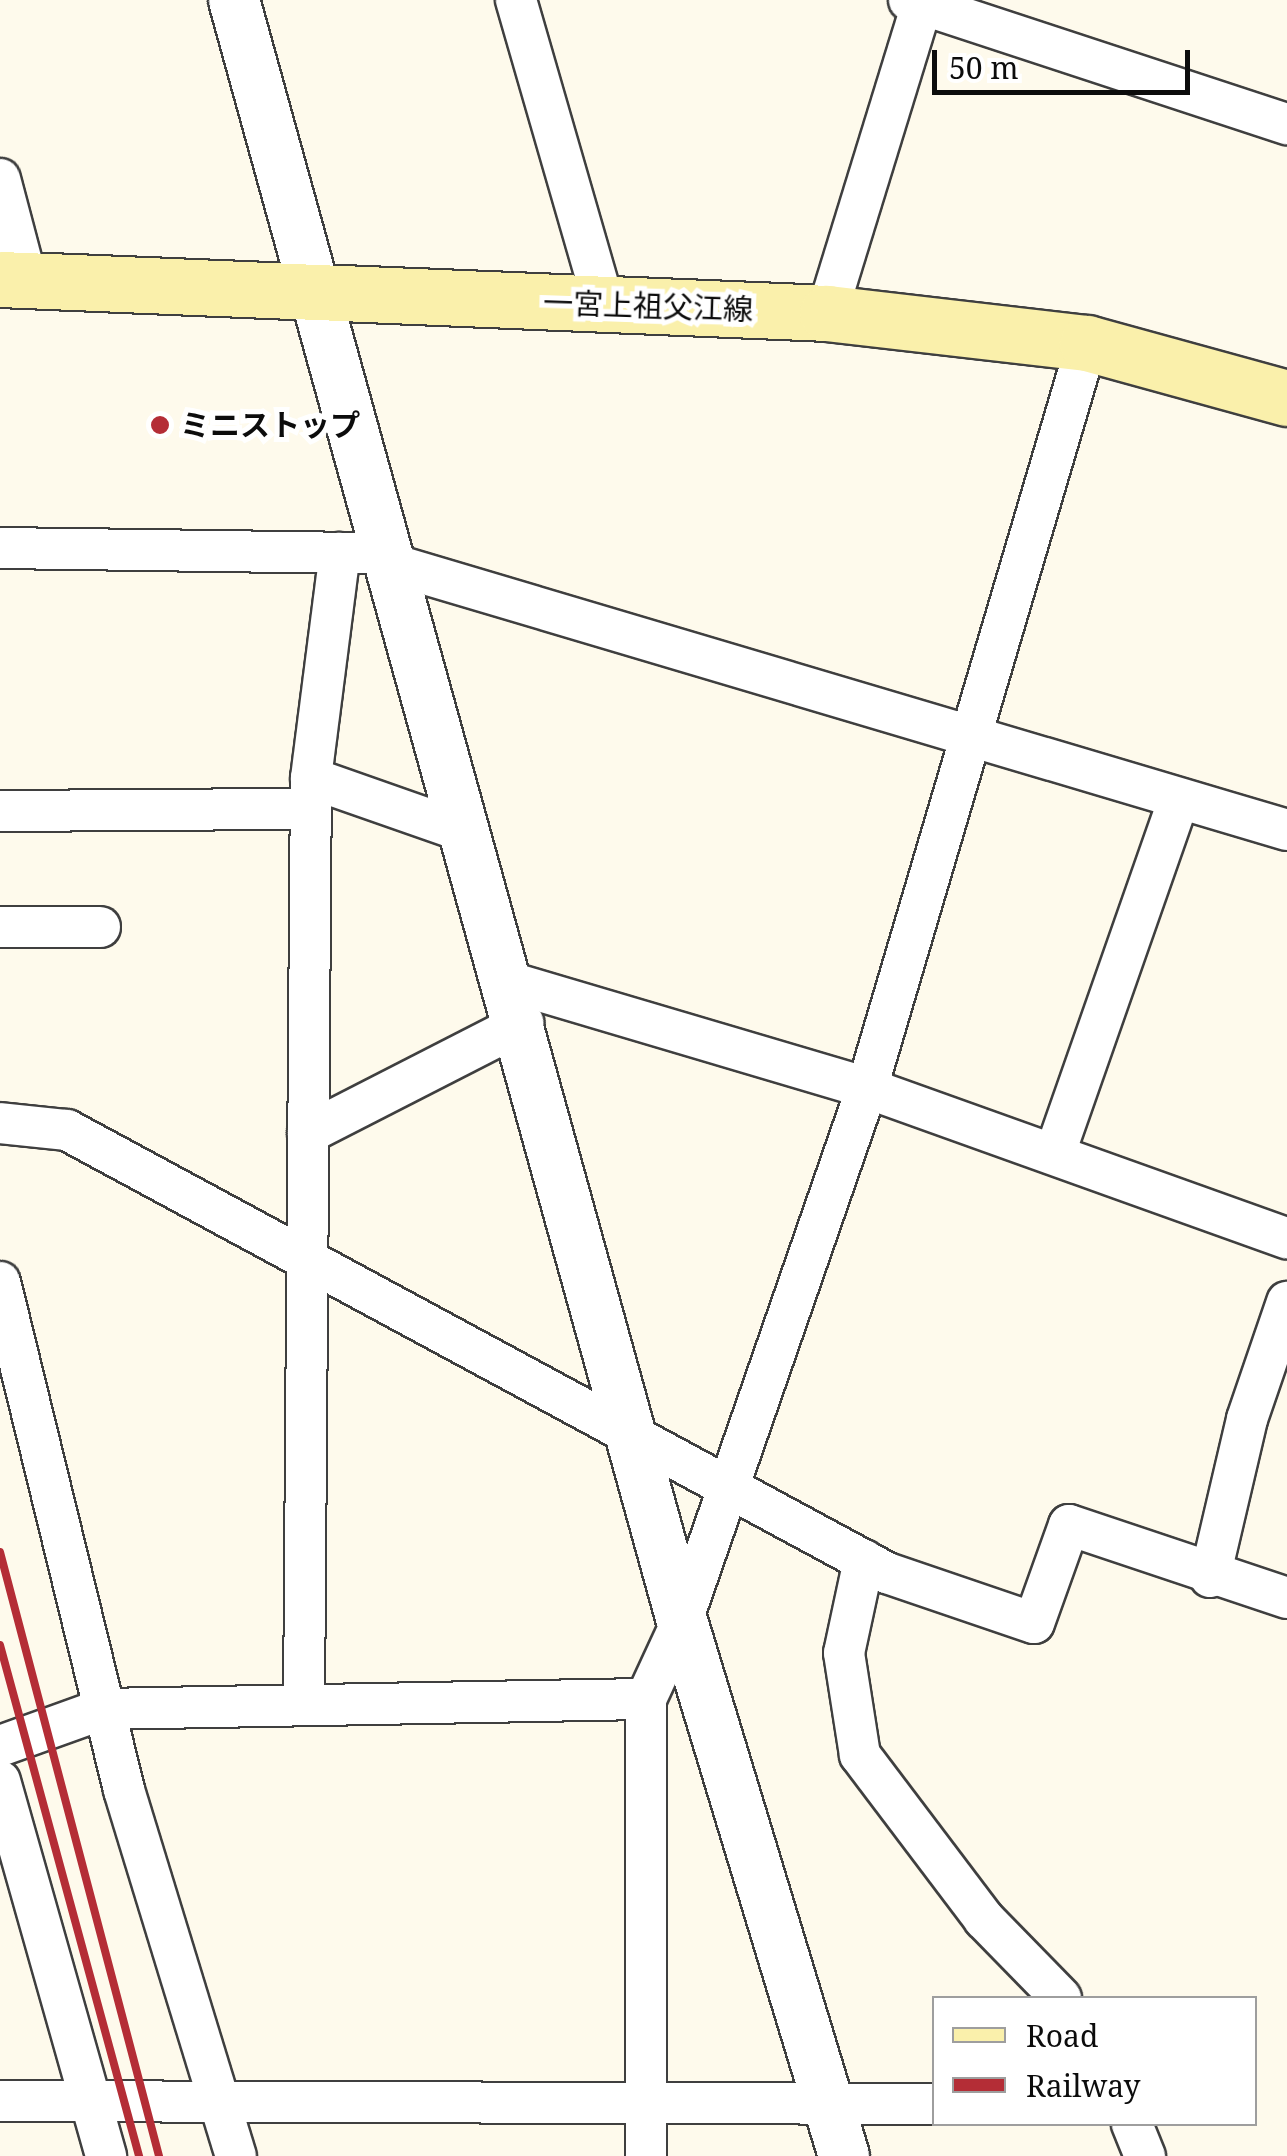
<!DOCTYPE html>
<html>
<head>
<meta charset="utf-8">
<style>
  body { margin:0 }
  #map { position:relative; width:1287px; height:2156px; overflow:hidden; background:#fefaec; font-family:"Noto Serif","Noto Sans JP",serif }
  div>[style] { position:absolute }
  .roads { filter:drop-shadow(2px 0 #3f3f3f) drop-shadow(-2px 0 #3f3f3f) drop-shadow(0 2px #3f3f3f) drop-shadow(0 -2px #3f3f3f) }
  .minor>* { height:40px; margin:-20px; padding:0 20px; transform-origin:20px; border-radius:20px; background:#fff }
  .tertiary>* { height:50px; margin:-25px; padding:0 25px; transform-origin:25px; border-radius:25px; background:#fff }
  .secondary>* { height:55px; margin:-27.5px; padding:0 27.5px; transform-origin:27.5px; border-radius:27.5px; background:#faf0ab }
  .rail>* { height:8px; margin:-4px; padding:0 4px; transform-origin:4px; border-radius:4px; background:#b42d36 }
  .dots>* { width:28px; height:28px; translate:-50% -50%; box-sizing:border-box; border:5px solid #fff; border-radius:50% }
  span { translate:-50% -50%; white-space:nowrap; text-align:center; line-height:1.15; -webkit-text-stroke:10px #fff; paint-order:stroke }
  .street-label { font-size:30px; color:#0c0c0c }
  .poi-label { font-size:30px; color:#0c0c0c; font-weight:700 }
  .left { translate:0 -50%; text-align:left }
  .legend { position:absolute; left:932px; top:1996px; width:325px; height:130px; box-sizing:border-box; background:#fff; border:2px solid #9e9e9e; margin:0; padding:12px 18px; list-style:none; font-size:30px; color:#0c0c0c }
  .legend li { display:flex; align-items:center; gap:20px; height:50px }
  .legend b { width:50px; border:2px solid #9e9e9e }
  .scale { position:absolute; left:932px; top:50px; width:258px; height:45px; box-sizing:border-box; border:5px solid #0c0c0c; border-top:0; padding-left:12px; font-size:30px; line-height:35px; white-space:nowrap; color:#0c0c0c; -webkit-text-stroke:8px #fff; paint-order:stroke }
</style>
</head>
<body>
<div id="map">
  <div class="roads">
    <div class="minor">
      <div style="left:516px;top:0;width:316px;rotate:73.9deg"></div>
      <div style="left:909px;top:0;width:398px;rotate:18.2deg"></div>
      <div style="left:0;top:179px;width:106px;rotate:75.2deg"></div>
      <div style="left:827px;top:313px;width:327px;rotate:-72.9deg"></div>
      <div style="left:0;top:548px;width:367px;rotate:0.8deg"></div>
      <div style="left:388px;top:563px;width:938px;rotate:16.54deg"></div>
      <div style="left:311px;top:778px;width:166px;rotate:19.3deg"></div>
      <div style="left:0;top:811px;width:310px;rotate:-0.4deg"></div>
      <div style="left:0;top:927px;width:100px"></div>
      <div style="left:513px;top:983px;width:369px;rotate:16.5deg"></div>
      <div style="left:867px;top:1088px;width:446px;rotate:19.7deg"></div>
      <div style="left:0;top:1123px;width:67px;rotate:6deg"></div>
      <div style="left:67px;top:1130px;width:932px;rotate:28.38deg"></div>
      <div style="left:887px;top:1573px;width:155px;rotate:18.8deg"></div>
      <div style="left:1034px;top:1623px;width:104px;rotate:-70.3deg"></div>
      <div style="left:1069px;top:1525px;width:230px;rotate:18.5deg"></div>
      <div style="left:308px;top:1133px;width:242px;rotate:-27.1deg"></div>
      <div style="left:1056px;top:1150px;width:372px;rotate:-70.7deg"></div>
      <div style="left:0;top:1282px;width:523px;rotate:76.28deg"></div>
      <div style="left:124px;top:1790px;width:383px;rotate:73deg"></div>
      <div style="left:864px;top:1560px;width:95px;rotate:102.1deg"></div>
      <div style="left:844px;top:1653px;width:103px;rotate:81.1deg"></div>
      <div style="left:860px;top:1755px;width:206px;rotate:52.9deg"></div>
      <div style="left:984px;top:1919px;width:110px;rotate:45.7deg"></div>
      <div style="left:1210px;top:1577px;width:162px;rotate:-76.8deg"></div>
      <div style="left:1247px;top:1419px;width:124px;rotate:-71.1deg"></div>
      <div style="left:304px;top:1705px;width:927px;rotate:-89.57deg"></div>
      <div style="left:311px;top:778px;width:227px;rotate:-82.7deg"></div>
      <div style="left:0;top:1746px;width:109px;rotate:-19.8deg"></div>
      <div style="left:103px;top:1709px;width:543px;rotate:-1.06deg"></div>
      <div style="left:0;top:1781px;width:390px;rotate:74.2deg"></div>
      <div style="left:0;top:2101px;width:934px;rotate:0.18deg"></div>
      <div style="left:1132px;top:2124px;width:35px;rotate:68deg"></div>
      <div style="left:646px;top:2156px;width:457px;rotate:-90deg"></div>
      <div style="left:646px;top:1699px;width:86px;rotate:-65.2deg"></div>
      <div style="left:682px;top:1621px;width:564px;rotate:-70.86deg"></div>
      <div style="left:867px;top:1088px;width:777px;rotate:-73.55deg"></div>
    </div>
    <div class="tertiary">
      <div style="left:234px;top:0;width:1682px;rotate:74.55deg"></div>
      <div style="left:682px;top:1621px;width:559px;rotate:73.15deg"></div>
    </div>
    <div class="secondary">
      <div style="left:0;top:279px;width:828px;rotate:2.35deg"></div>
      <div style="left:827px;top:313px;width:262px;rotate:6.6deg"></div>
      <div style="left:1087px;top:343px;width:207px;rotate:15.4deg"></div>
    </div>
  </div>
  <div class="rail">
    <div style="left:0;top:1552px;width:625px;rotate:75.25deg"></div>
    <div style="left:0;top:1645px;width:530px;rotate:74.78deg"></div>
  </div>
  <div class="dots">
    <div style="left:160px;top:425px;background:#b42d36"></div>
  </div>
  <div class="street-label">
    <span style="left:648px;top:306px;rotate:2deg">一宮上祖父江線</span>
  </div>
  <div class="poi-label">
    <span class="left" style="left:180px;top:425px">ミニストップ</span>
  </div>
  <ul class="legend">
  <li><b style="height:12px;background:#faf0ab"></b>Road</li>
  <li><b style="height:12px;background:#b42d36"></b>Railway</li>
  </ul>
  <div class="scale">50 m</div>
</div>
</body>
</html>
